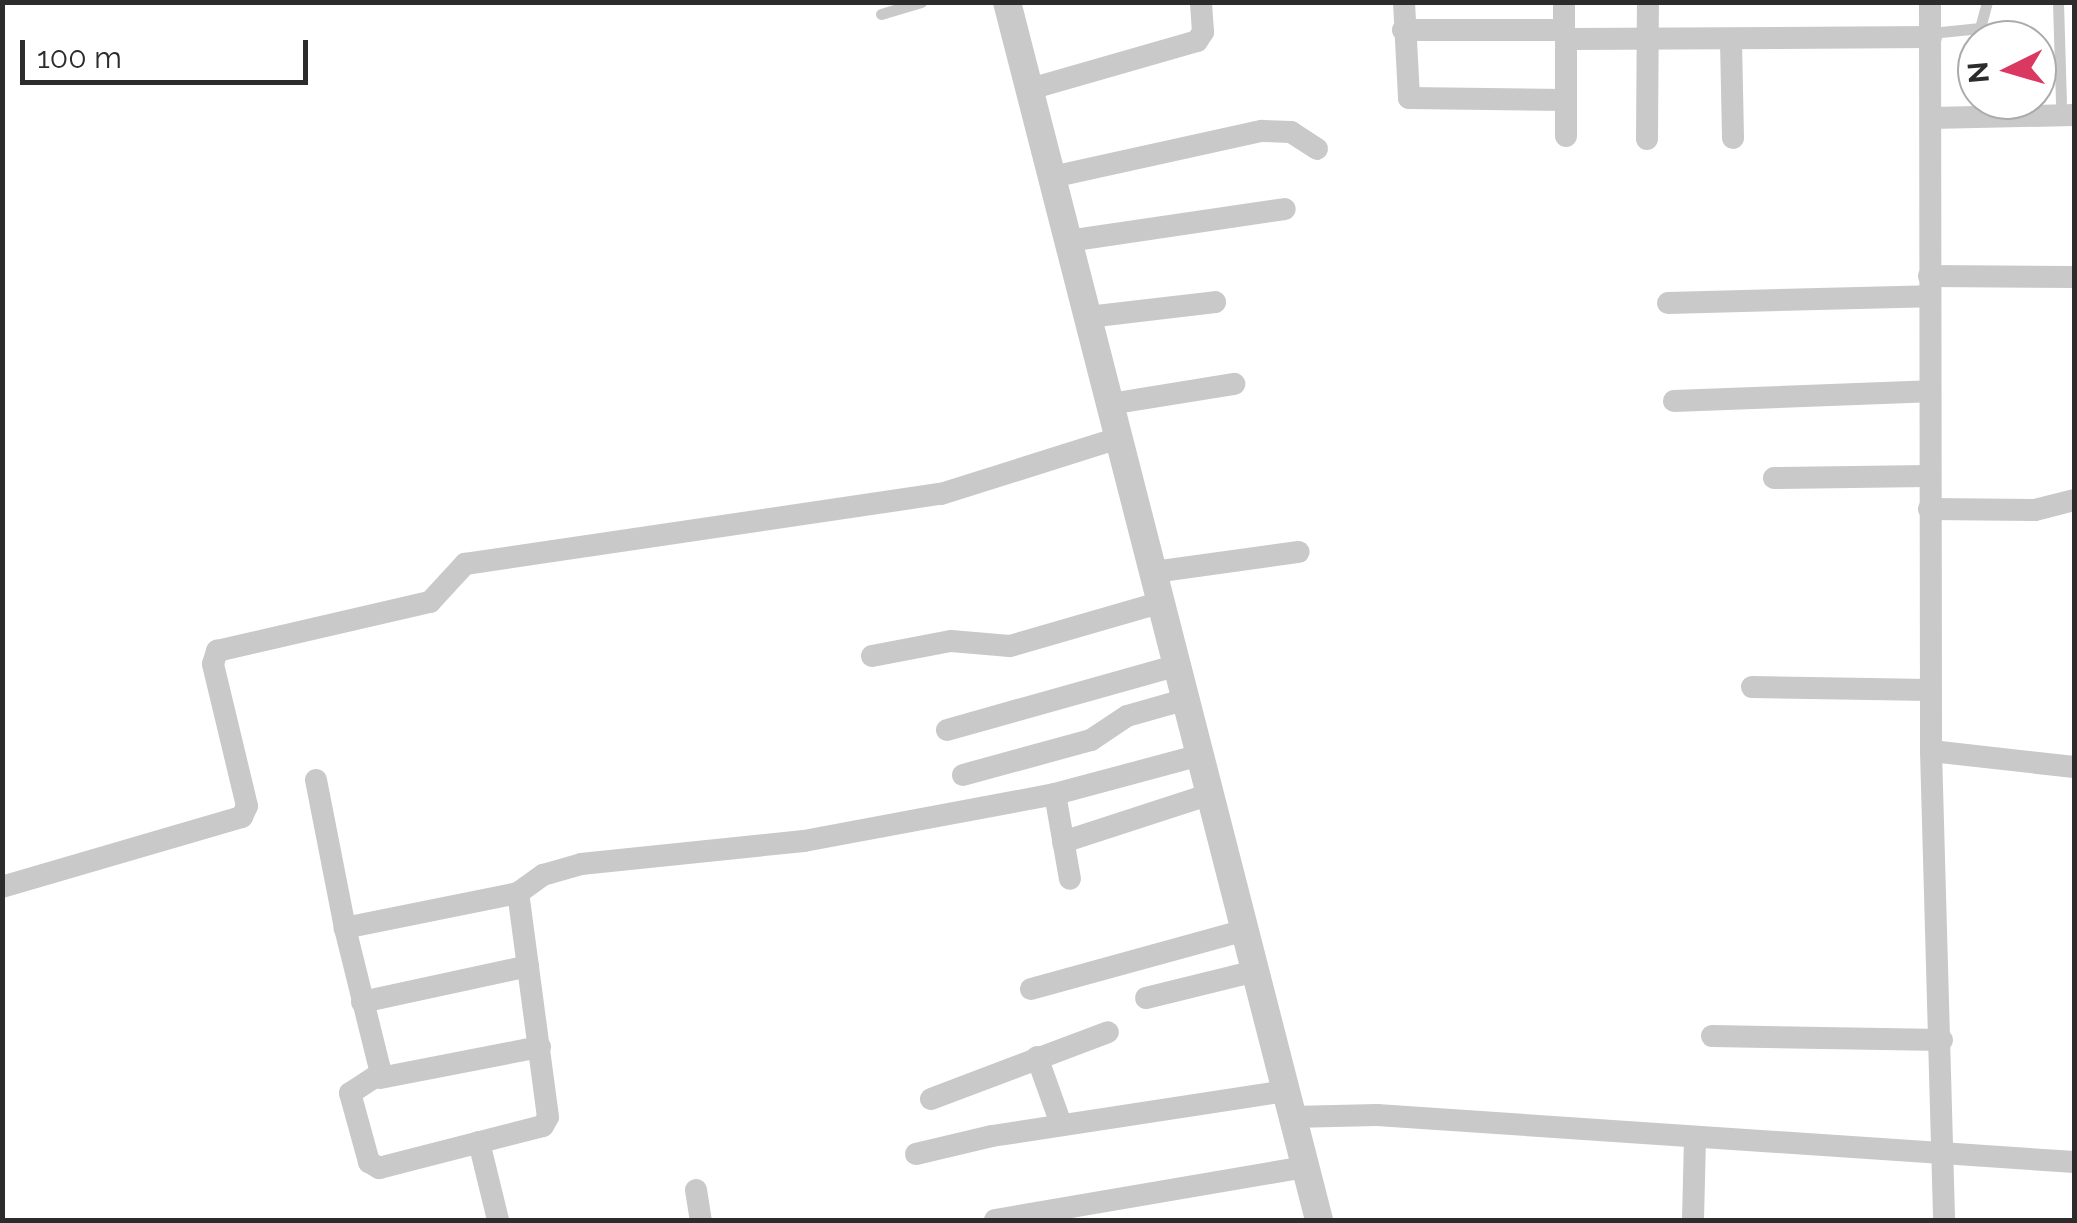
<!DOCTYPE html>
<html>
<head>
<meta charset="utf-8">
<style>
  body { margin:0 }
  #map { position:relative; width:2077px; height:1223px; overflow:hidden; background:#fff; font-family:Raleway,sans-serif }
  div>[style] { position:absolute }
  .service>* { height:11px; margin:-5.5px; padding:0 5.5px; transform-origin:5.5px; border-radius:5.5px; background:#c9c9c9 }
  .minor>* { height:22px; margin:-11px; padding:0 11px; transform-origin:11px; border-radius:11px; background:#c9c9c9 }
  .tertiary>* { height:28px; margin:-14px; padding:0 14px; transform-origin:14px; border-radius:14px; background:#c9c9c9 }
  span { translate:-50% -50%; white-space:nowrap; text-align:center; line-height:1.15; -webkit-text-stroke:10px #fff; paint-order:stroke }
  .frame { position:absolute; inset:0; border:5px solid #2c2c2c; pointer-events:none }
  .north { position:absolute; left:1957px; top:20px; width:100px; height:100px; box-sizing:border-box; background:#fff; border:2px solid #ababab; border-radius:50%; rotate:265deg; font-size:28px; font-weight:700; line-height:40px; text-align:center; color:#2c2c2c }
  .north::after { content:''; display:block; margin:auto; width:35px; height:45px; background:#da3761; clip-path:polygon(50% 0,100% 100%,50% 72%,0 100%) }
  .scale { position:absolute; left:20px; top:40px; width:288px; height:45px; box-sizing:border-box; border:5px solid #2c2c2c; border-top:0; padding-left:12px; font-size:30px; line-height:35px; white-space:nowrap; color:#2c2c2c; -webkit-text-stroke:8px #fff; paint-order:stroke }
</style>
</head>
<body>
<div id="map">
  <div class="service">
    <div style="left:2058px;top:2px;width:100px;rotate:88.3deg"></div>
    <div style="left:881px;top:14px;width:42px;rotate:-16.7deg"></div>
    <div style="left:1931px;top:33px;width:49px;rotate:-5.8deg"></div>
    <div style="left:1980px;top:28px;width:27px;rotate:-75deg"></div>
  </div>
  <div class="minor">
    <div style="left:1404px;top:2px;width:96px;rotate:87deg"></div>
    <div style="left:1409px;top:98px;width:156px;rotate:0.7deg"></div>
    <div style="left:1564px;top:2px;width:32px;rotate:90deg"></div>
    <div style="left:1564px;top:34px;width:8px;rotate:40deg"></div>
    <div style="left:1570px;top:39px;width:361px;rotate:-0.3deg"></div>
    <div style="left:1930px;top:2px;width:749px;rotate:89.92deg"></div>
    <div style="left:1931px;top:751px;width:469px;rotate:88.4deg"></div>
    <div style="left:1403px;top:30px;width:160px"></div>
    <div style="left:1731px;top:41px;width:97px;rotate:88.8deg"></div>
    <div style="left:1030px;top:89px;width:174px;rotate:-16deg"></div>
    <div style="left:1197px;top:41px;width:11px;rotate:-56deg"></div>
    <div style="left:1203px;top:32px;width:30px;rotate:-94deg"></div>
    <div style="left:1931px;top:118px;width:143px;rotate:-1.2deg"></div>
    <div style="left:1566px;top:136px;width:99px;rotate:-90deg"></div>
    <div style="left:1647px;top:139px;width:137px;rotate:-89.6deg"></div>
    <div style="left:1052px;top:177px;width:215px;rotate:-12.4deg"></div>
    <div style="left:1262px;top:131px;width:29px;rotate:2deg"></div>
    <div style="left:1291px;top:132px;width:31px;rotate:33deg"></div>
    <div style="left:1068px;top:241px;width:219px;rotate:-8.4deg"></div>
    <div style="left:1929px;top:276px;width:145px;rotate:0.4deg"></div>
    <div style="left:1668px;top:303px;width:261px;rotate:-1.5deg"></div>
    <div style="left:1088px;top:317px;width:128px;rotate:-6.7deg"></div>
    <div style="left:1674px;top:401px;width:255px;rotate:-2.2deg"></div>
    <div style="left:1110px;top:404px;width:126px;rotate:-9.2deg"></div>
    <div style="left:1774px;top:478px;width:154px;rotate:-0.7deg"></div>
    <div style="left:1929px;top:509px;width:106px;rotate:0.5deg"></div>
    <div style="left:2035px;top:510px;width:40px;rotate:-14.4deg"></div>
    <div style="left:1154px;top:572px;width:146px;rotate:-7.9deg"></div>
    <div style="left:872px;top:656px;width:80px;rotate:-10.8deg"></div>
    <div style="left:951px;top:641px;width:59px;rotate:4.8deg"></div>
    <div style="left:1010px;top:646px;width:158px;rotate:-16.1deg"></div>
    <div style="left:1752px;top:687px;width:178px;rotate:1deg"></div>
    <div style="left:947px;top:730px;width:240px;rotate:-15.7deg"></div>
    <div style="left:1931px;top:751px;width:144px;rotate:6.4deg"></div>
    <div style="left:963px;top:775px;width:133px;rotate:-15.3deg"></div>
    <div style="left:1091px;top:740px;width:43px;rotate:-33.7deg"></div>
    <div style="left:1127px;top:716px;width:62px;rotate:-15.8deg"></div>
    <div style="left:316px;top:780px;width:151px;rotate:78.9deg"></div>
    <div style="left:345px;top:928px;width:149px;rotate:76.1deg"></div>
    <div style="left:381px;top:1073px;width:37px;rotate:147deg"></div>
    <div style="left:350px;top:1093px;width:72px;rotate:74.6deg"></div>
    <div style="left:369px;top:1162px;width:12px;rotate:31deg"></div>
    <div style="left:379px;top:1168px;width:169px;rotate:-14.4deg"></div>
    <div style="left:543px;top:1126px;width:10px;rotate:-61deg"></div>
    <div style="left:548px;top:1117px;width:226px;rotate:-97.6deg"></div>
    <div style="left:518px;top:893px;width:177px;rotate:168.6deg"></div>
    <div style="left:1055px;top:794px;width:86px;rotate:80deg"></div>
    <div style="left:1063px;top:842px;width:156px;rotate:-18deg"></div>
    <div style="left:2px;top:887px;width:250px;rotate:-16.3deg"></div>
    <div style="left:242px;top:817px;width:12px;rotate:-66deg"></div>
    <div style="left:247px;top:806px;width:146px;rotate:-103.5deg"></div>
    <div style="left:213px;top:664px;width:14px;rotate:-73deg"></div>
    <div style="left:217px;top:651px;width:219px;rotate:-13deg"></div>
    <div style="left:430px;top:602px;width:52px;rotate:-47.4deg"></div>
    <div style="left:465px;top:564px;width:481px;rotate:-8.4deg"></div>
    <div style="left:941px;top:494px;width:187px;rotate:-17.5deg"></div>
    <div style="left:518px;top:893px;width:31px;rotate:-36deg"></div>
    <div style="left:543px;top:875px;width:40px;rotate:-16deg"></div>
    <div style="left:581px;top:864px;width:224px;rotate:-5.9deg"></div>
    <div style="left:804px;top:841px;width:255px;rotate:-10.6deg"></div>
    <div style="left:1055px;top:794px;width:151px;rotate:-15deg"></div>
    <div style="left:1031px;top:989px;width:222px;rotate:-15.4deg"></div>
    <div style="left:1146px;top:998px;width:113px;rotate:-13.8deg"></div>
    <div style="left:362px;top:1002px;width:170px;rotate:-12.2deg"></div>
    <div style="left:1712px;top:1036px;width:230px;rotate:1deg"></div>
    <div style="left:1037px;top:1057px;width:71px;rotate:70.3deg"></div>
    <div style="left:380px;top:1078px;width:163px;rotate:-11deg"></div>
    <div style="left:931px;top:1099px;width:189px;rotate:-20.7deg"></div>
    <div style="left:1292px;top:1117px;width:85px;rotate:-1.3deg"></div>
    <div style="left:1377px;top:1115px;width:699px;rotate:3.86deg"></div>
    <div style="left:479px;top:1142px;width:80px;rotate:76.3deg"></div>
    <div style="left:916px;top:1154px;width:78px;rotate:-13.3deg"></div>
    <div style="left:992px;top:1136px;width:297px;rotate:-8.7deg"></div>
    <div style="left:696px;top:1190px;width:30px;rotate:81deg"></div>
    <div style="left:995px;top:1220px;width:315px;rotate:-9.7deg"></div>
    <div style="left:1693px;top:1220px;width:82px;rotate:-88.6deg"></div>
  </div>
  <div class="tertiary">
    <div style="left:1007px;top:2px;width:1257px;rotate:75.63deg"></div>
  </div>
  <div class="frame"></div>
  <div class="north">N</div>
  <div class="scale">100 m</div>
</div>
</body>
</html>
